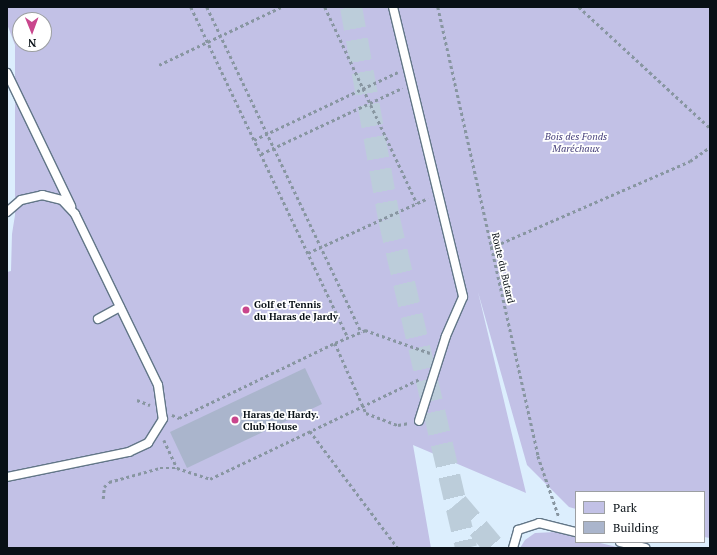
<!DOCTYPE html>
<html>
<head>
<meta charset="utf-8">
<style>
  body { margin:0 }
  #map { position:relative; width:717px; height:555px; overflow:hidden; background:#dceefd; font-family:"PT Serif",serif }
  div>[style] { position:absolute }
  .green>* { inset:0; background:#c2c1e6 }
  .building>* { inset:0; background:#aab5cc }
  .highway-tunnel>* { height:22px; margin-top:-11px; transform-origin:0; background:repeating-linear-gradient(90deg,#bccdda 0 22px,transparent 0 33px) }
  .path>* { height:2.5px; margin-top:-1.25px; transform-origin:0; background:repeating-linear-gradient(90deg,#8896a1 0 3px,transparent 0 6px) }
  .roads { filter:drop-shadow(1px 0 #627687) drop-shadow(-1px 0 #627687) drop-shadow(0 1px #627687) drop-shadow(0 -1px #627687) }
  .lane>* { height:8px; margin:-4px; padding:0 4px; transform-origin:4px; border-radius:4px; background:#fff }
  .dots>* { width:11px; height:11px; translate:-50% -50%; box-sizing:border-box; border:2px solid #fff; border-radius:50% }
  span { translate:-50% -50%; white-space:nowrap; text-align:center; line-height:1.15; -webkit-text-stroke:3.5px #fff; paint-order:stroke }
  .park-label { font-size:10px; color:#47417b; font-style:italic }
  .street-label { font-size:10px; color:#081016 }
  .poi-label { font-size:10px; color:#081016; font-weight:700 }
  .left { translate:0 -50%; text-align:left }
  .frame { position:absolute; inset:0; border:8px solid #081016; pointer-events:none }
  .legend { position:absolute; left:575px; top:491px; width:130px; height:52px; box-sizing:border-box; background:#fff; border:1px solid #9c9fa2; margin:0; padding:5px 7px; list-style:none; font-size:12px; color:#081016 }
  .legend li { display:flex; align-items:center; gap:8px; height:20px }
  .legend b { width:20px; border:1px solid #9c9fa2 }
  .north { position:absolute; left:12px; top:12px; width:40px; height:40px; box-sizing:border-box; background:#fff; border:1px solid #9c9fa2; border-radius:50%; rotate:179deg; font-size:11px; font-weight:700; line-height:16px; text-align:center; color:#081016 }
  .north::after { content:''; display:block; margin:auto; width:14px; height:18px; background:#c9468d; clip-path:polygon(50% 0,100% 100%,50% 72%,0 100%) }
</style>
</head>
<body>
<div id="map">
  <div class="green">
    <div style="clip-path:polygon(evenodd,7px 7px,710px 7px,710px 538px,704px 537px,704px 492px,576px 492px,576px 509px,569px 507px,527px 465px,478px 292px,526px 493px,413px 445px,431px 548px,7px 548px,7px 272px,11px 271px,12px 234px,15px 215px,15px 45px,7px 24px,7px 7px,20px 20px,44px 20px,44px 44px,20px 44px,20px 20px)"></div>
    <div style="clip-path:polygon(556px 532px,576px 537px,576px 542px,596px 542px,621px 548px,520px 548px,525px 540px,535px 533px)"></div>
  </div>
  <div class="building">
    <div style="clip-path:polygon(305px 368px,322px 404px,187px 468px,170px 432px)"></div>
  </div>
  <div class="highway-tunnel">
    <div style="left:351px;top:7px;width:215px;rotate:79.8deg"></div>
    <div style="left:389px;top:219px;width:338px;rotate:76.8deg"></div>
    <div style="left:457px;top:503px;width:59px;rotate:49.8deg"></div>
  </div>
  <div class="path">
    <div style="left:191px;top:7px;width:366px;rotate:64.6deg"></div>
    <div style="left:207px;top:7px;width:360px;rotate:64.6deg"></div>
    <div style="left:325px;top:7px;width:217px;rotate:64.9deg"></div>
    <div style="left:438px;top:7px;width:460px;rotate:77.4deg"></div>
    <div style="left:538px;top:456px;width:65px;rotate:71deg"></div>
    <div style="left:579px;top:7px;width:178px;rotate:42.7deg"></div>
    <div style="left:159px;top:65px;width:135px;rotate:-25.4deg"></div>
    <div style="left:254px;top:140px;width:159px;rotate:-25.3deg"></div>
    <div style="left:261px;top:154px;width:156px;rotate:-25.1deg"></div>
    <div style="left:490px;top:248px;width:218px;rotate:-23.5deg"></div>
    <div style="left:690px;top:161px;width:24px;rotate:-35deg"></div>
    <div style="left:308px;top:253px;width:132px;rotate:-24.6deg"></div>
    <div style="left:335px;top:343px;width:33px;rotate:-23deg"></div>
    <div style="left:365px;top:330px;width:69px;rotate:19.5deg"></div>
    <div style="left:137px;top:400px;width:14px;rotate:21deg"></div>
    <div style="left:172px;top:415px;width:8px;rotate:23deg"></div>
    <div style="left:179px;top:418px;width:173px;rotate:-25.7deg"></div>
    <div style="left:335px;top:343px;width:77px;rotate:66.1deg"></div>
    <div style="left:366px;top:413px;width:34px;rotate:21deg"></div>
    <div style="left:398px;top:425px;width:11px;rotate:-10deg"></div>
    <div style="left:310px;top:431px;width:146px;rotate:53.1deg"></div>
    <div style="left:164px;top:440px;width:31px;rotate:65deg"></div>
    <div style="left:103px;top:499px;width:12px;rotate:-85deg"></div>
    <div style="left:104px;top:487px;width:7px;rotate:-45deg"></div>
    <div style="left:109px;top:482px;width:53px;rotate:-15.4deg"></div>
    <div style="left:160px;top:468px;width:17px"></div>
    <div style="left:177px;top:468px;width:35px;rotate:18deg"></div>
    <div style="left:210px;top:479px;width:233px;rotate:-25.5deg"></div>
  </div>
  <div class="roads">
    <div class="lane">
      <div style="left:393px;top:7px;width:298px;rotate:76.4deg"></div>
      <div style="left:463px;top:297px;width:43px;rotate:113.6deg"></div>
      <div style="left:446px;top:336px;width:89px;rotate:107.6deg"></div>
      <div style="left:7px;top:73px;width:148px;rotate:64.3deg"></div>
      <div style="left:7px;top:212px;width:18px;rotate:-41deg"></div>
      <div style="left:21px;top:200px;width:22px;rotate:-13deg"></div>
      <div style="left:42px;top:195px;width:21px;rotate:14deg"></div>
      <div style="left:62px;top:200px;width:19px;rotate:47deg"></div>
      <div style="left:75px;top:214px;width:190px;rotate:64.1deg"></div>
      <div style="left:158px;top:385px;width:34px;rotate:82deg"></div>
      <div style="left:163px;top:419px;width:28px;rotate:122deg"></div>
      <div style="left:148px;top:443px;width:21px;rotate:155deg"></div>
      <div style="left:129px;top:452px;width:125px;rotate:168.4deg"></div>
      <div style="left:98px;top:319px;width:25px;rotate:-29deg"></div>
      <div style="left:620px;top:542px;width:26px;rotate:13deg"></div>
      <div style="left:513px;top:548px;width:19px;rotate:-74deg"></div>
      <div style="left:518px;top:530px;width:22px;rotate:-18deg"></div>
      <div style="left:539px;top:523px;width:38px;rotate:14deg"></div>
    </div>
  </div>
  <div class="dots">
    <div style="left:246px;top:310px;background:#c9468d"></div>
    <div style="left:235px;top:420px;background:#c9468d"></div>
  </div>
  <div class="park-label">
    <span style="left:576px;top:142px">Bois des Fonds<br>Maréchaux</span>
  </div>
  <div class="street-label">
    <span style="left:503px;top:268px;rotate:77deg">Route du Butard</span>
  </div>
  <div class="poi-label">
    <span class="left" style="left:254px;top:310px">Golf et Tennis<br>du Haras de Jardy</span>
    <span class="left" style="left:243px;top:420px">Haras de Hardy.<br>Club House</span>
  </div>
  <div class="frame"></div>
  <ul class="legend">
  <li><b style="height:11px;background:#c2c1e6"></b>Park</li>
  <li><b style="height:11px;background:#aab5cc"></b>Building</li>
  </ul>
  <div class="north">N</div>
</div>
</body>
</html>
